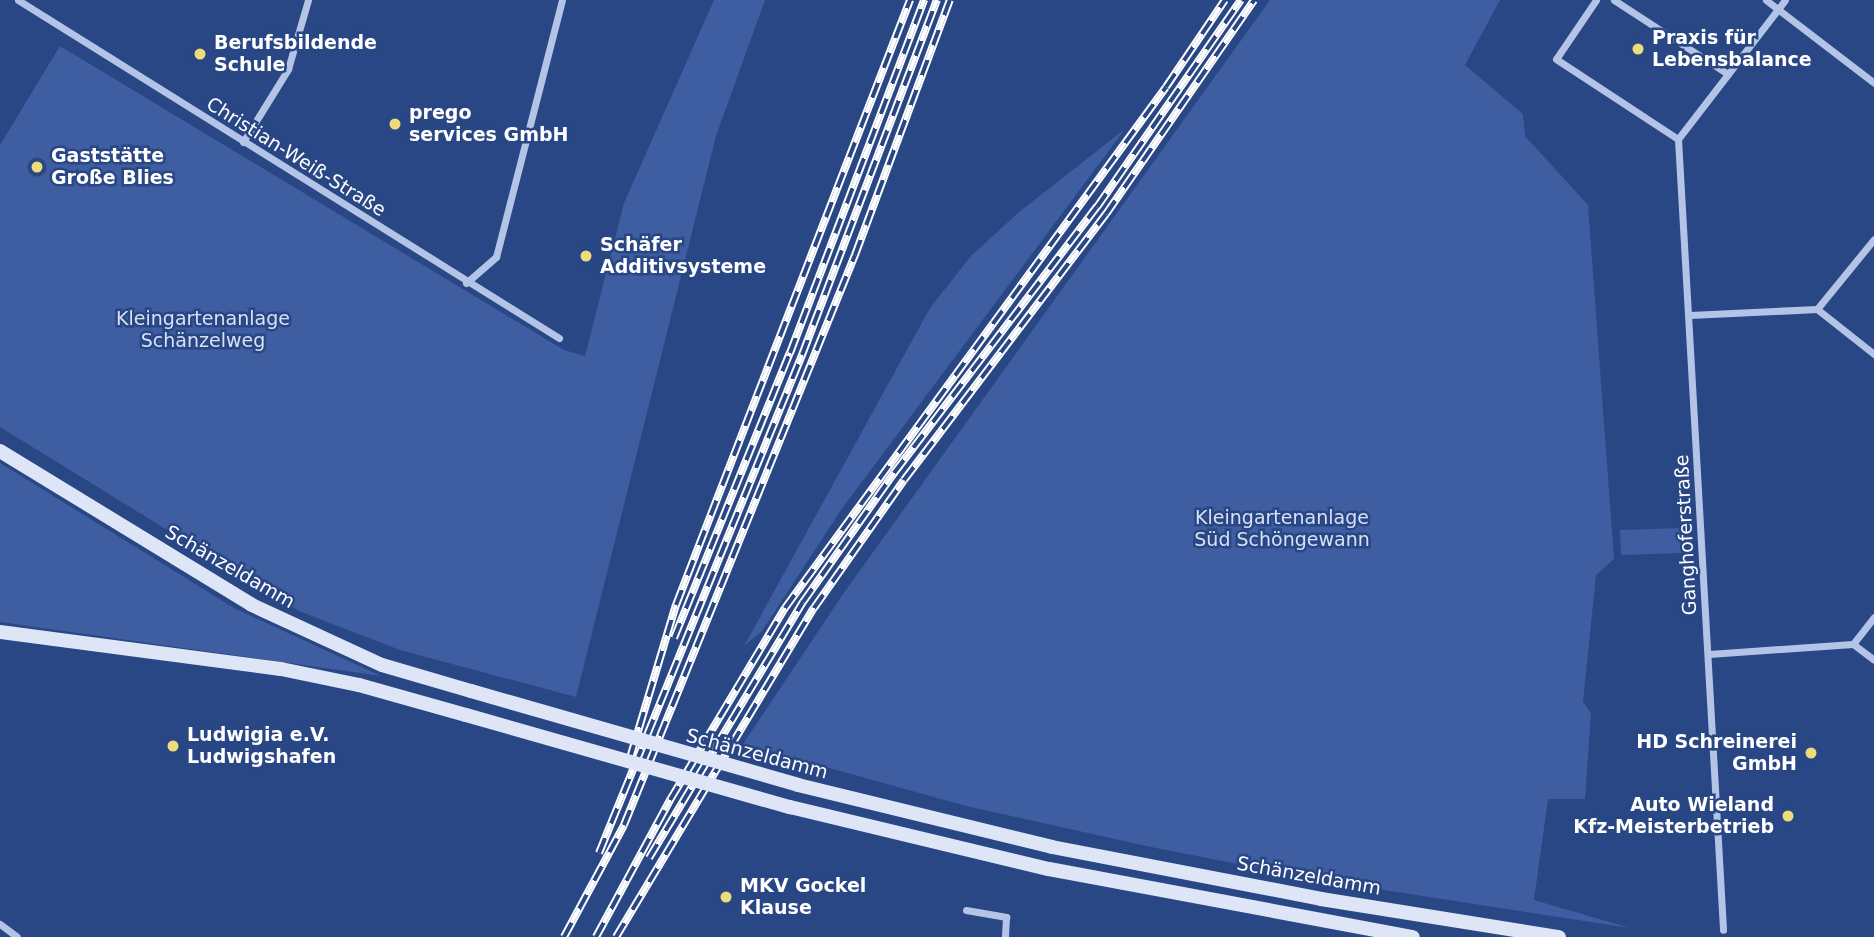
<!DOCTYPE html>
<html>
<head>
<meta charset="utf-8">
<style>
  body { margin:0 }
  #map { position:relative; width:1874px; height:937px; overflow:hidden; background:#294685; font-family:"DejaVu Sans",sans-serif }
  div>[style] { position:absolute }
  .green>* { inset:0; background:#3e5ea1 }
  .minor>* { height:7px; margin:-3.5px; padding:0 3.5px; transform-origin:3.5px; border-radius:3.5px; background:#b4c4e7 }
  .secondary>* { height:14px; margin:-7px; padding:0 7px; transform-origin:7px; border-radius:7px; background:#dde5f7 }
  .rail>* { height:8px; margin-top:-4px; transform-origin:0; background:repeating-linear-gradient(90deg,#294685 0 16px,#fff 0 32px); box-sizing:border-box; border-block:2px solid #fff }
  .secondary-bridge>* { height:14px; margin:-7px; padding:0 7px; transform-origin:7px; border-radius:7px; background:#dde5f7 }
  .dots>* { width:19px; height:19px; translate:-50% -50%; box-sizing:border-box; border:4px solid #294685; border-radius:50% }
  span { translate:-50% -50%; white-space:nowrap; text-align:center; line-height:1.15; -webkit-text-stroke:5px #294685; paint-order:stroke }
  .poi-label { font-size:19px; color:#fff; font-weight:700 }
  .left { translate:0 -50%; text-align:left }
  .right { translate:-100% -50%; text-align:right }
  .street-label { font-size:19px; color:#fff }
  .park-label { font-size:19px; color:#d7e1f6 }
</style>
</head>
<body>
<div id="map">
  <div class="green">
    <div style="clip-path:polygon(714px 0,765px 0,716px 136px,576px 697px,400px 650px,299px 611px,0 427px,0 145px,60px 46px,564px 350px,585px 356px,624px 203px)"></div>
    <div style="clip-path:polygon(1270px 0,1500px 0,1465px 65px,1523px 114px,1525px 136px,1588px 205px,1614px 559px,1596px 575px,1583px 702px,1591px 713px,1585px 799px,1548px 799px,1534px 900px,1630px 928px,1319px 880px,1151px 847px,966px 806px,743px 744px,843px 594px)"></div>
    <div style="clip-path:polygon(1125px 129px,841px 510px,762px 631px,744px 646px,930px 308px,971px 256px,1019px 212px)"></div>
    <div style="clip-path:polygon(0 463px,234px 608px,381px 676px,0 622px)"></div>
    <div style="clip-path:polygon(1680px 528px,1681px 553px,1621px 555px,1620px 530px)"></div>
  </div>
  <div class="minor">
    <div style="left:18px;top:0;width:638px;rotate:32deg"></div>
    <div style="left:1596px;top:0;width:71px;rotate:124.1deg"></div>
    <div style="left:1556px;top:59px;width:146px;rotate:33.3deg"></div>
    <div style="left:1614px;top:0;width:136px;rotate:33deg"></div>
    <div style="left:1766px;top:0;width:136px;rotate:37.5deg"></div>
    <div style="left:1678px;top:139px;width:792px;rotate:86.74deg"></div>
    <div style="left:1678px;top:139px;width:175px;rotate:-52.4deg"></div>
    <div style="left:243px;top:142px;width:86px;rotate:-58.3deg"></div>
    <div style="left:288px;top:69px;width:72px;rotate:-73.8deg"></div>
    <div style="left:466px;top:283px;width:40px;rotate:-41deg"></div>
    <div style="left:496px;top:257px;width:265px;rotate:-75.6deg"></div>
    <div style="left:1817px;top:309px;width:90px;rotate:-50.8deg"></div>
    <div style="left:1690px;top:315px;width:127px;rotate:-2.7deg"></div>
    <div style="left:1817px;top:309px;width:73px;rotate:38.3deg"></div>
    <div style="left:1853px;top:644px;width:34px;rotate:-52deg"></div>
    <div style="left:1709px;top:654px;width:144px;rotate:-4deg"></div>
    <div style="left:1853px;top:644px;width:26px;rotate:37deg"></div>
    <div style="left:966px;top:910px;width:41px;rotate:9.9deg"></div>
    <div style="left:1006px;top:917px;width:20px;rotate:93deg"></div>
    <div style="left:0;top:924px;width:21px;rotate:37deg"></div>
  </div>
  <div class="secondary">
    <div style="left:0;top:451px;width:295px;rotate:31.4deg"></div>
    <div style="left:252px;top:605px;width:143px;rotate:24.8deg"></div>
    <div style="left:382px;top:665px;width:93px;rotate:16.3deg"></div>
    <div style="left:0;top:632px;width:283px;rotate:7.5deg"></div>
    <div style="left:281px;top:669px;width:80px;rotate:11.6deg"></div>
    <div style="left:359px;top:685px;width:111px;rotate:15.7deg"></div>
    <div style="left:798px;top:785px;width:261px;rotate:13.7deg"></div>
    <div style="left:1052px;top:847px;width:274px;rotate:10.9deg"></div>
    <div style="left:1321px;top:899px;width:241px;rotate:9.1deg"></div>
    <div style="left:790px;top:807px;width:266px;rotate:13.5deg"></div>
    <div style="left:1049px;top:869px;width:370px;rotate:10.6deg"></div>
  </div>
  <div class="rail">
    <div style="left:674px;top:638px;width:308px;rotate:-67.9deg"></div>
    <div style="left:790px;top:353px;width:378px;rotate:-69.2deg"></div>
    <div style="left:630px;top:758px;width:160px;rotate:-73.3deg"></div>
    <div style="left:676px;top:605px;width:649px;rotate:-68.85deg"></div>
    <div style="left:599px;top:853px;width:538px;rotate:-67.82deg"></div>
    <div style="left:802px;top:355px;width:380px;rotate:-69.2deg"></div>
    <div style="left:649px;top:858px;width:299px;rotate:-59deg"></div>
    <div style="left:803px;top:602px;width:158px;rotate:-54.8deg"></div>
    <div style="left:894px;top:473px;width:335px;rotate:-52.7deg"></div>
    <div style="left:1097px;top:207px;width:252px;rotate:-55.2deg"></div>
    <div style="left:564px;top:937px;width:127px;rotate:-61.8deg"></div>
    <div style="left:624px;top:825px;width:615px;rotate:-67.94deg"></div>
    <div style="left:855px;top:255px;width:272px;rotate:-69.6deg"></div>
    <div style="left:596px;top:937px;width:156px;rotate:-61.6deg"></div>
    <div style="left:670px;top:800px;width:224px;rotate:-59.1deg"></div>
    <div style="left:785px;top:608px;width:645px;rotate:-53.82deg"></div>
    <div style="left:1166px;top:87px;width:105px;rotate:-55.9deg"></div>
    <div style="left:616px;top:937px;width:384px;rotate:-59deg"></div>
    <div style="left:814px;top:608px;width:156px;rotate:-54.9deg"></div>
    <div style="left:904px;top:480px;width:334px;rotate:-52.8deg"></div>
    <div style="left:1106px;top:214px;width:260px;rotate:-55.3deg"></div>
  </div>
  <div class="secondary-bridge">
    <div style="left:471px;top:691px;width:340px;rotate:16deg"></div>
    <div style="left:466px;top:715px;width:337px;rotate:15.9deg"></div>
  </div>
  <div class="dots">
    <div style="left:1638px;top:49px;background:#eedb7a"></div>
    <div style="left:200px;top:54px;background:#eedb7a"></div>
    <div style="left:395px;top:124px;background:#eedb7a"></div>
    <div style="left:37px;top:167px;background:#eedb7a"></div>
    <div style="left:586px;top:256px;background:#eedb7a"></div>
    <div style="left:173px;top:746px;background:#eedb7a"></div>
    <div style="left:1811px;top:753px;background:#eedb7a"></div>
    <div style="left:1788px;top:816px;background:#eedb7a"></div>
    <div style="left:726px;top:897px;background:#eedb7a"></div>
  </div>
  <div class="poi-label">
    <span class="left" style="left:1652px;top:49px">Praxis für<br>Lebensbalance</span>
    <span class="left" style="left:214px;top:54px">Berufsbildende<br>Schule</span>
    <span class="left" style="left:409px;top:124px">prego<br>services GmbH</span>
    <span class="left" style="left:51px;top:167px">Gaststätte<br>Große Blies</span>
    <span class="left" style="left:600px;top:256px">Schäfer<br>Additivsysteme</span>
    <span class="left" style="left:187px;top:746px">Ludwigia e.V.<br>Ludwigshafen</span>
    <span class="right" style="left:1797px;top:753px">HD Schreinerei<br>GmbH</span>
    <span class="right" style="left:1774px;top:816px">Auto Wieland<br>Kfz-Meisterbetrieb</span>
    <span class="left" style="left:740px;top:897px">MKV Gockel<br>Klause</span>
  </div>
  <div class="street-label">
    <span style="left:296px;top:157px;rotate:32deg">Christian-Weiß-Straße</span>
    <span style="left:1686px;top:535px;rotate:-93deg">Ganghoferstraße</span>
    <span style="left:230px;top:567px;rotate:30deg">Schänzeldamm</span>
    <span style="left:757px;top:754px;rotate:15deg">Schänzeldamm</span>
    <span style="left:1309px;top:876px;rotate:10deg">Schänzeldamm</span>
  </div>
  <div class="park-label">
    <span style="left:203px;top:330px">Kleingartenanlage<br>Schänzelweg</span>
    <span style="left:1282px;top:529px">Kleingartenanlage<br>Süd Schöngewann</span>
  </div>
</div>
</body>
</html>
